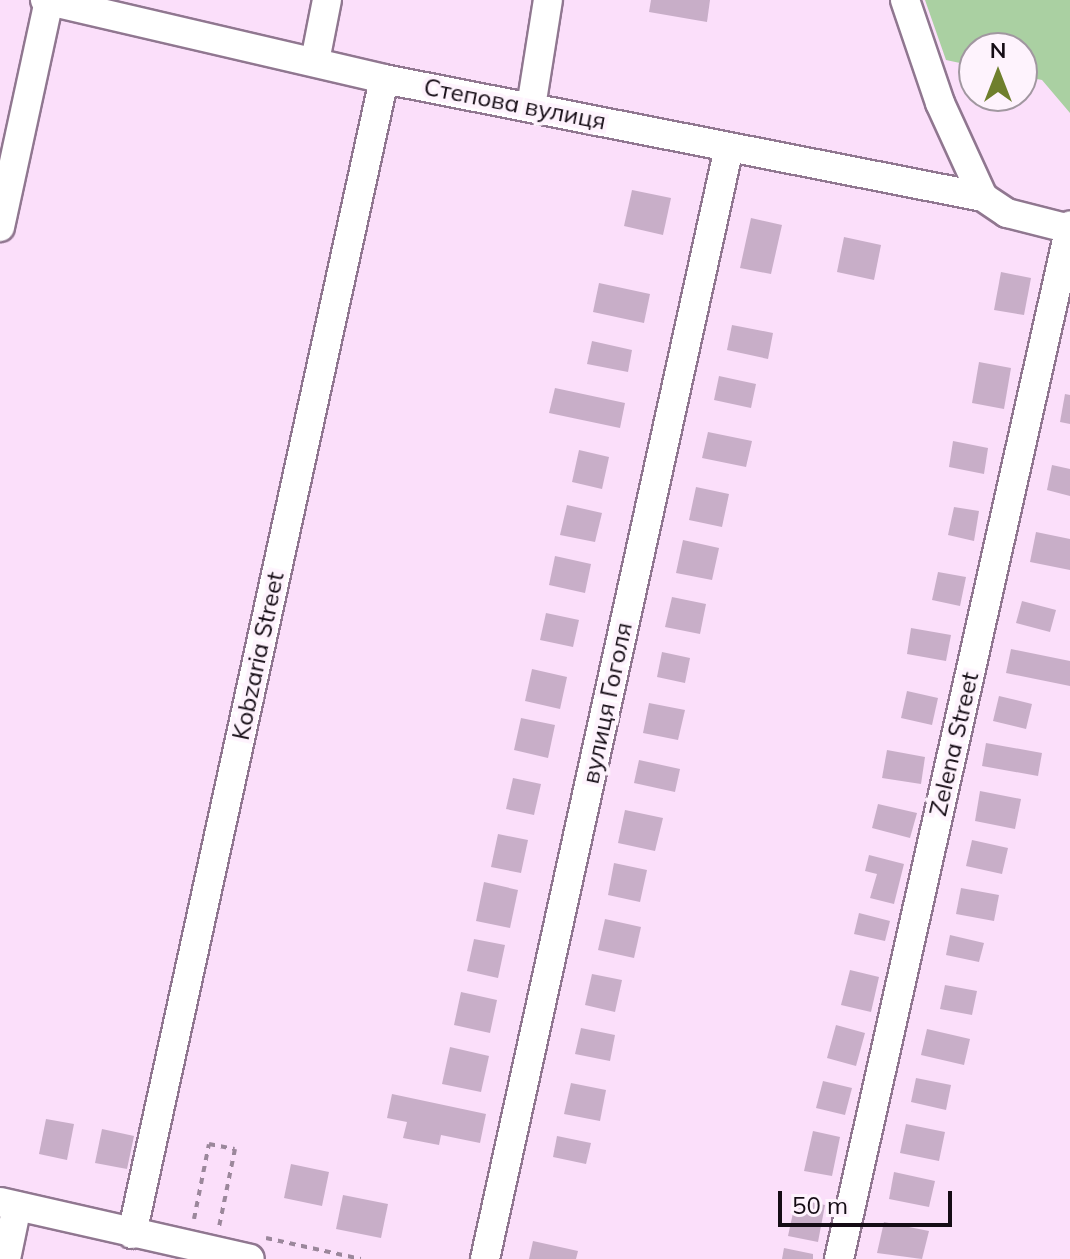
<!DOCTYPE html>
<html>
<head>
<meta charset="utf-8">
<style>
  body { margin:0 }
  #map { position:relative; width:1070px; height:1259px; overflow:hidden; background:#fbdffa; font-family:Mulish,sans-serif }
  div>[style] { position:absolute }
  .green>* { inset:0; background:#aad0a2 }
  .building>* { inset:0; background:#c8aec8 }
  .path>* { height:4px; margin-top:-2px; transform-origin:0; background:repeating-linear-gradient(90deg,#9b879b 0 6px,transparent 0 12px) }
  .roads { filter:drop-shadow(2px 0 #907790) drop-shadow(-2px 0 #907790) drop-shadow(0 2px #907790) drop-shadow(0 -2px #907790) }
  .minor>* { height:28px; margin:-14px; padding:0 14px; transform-origin:14px; border-radius:14px; background:#fff }
  span { translate:-50% -50%; white-space:nowrap; text-align:center; line-height:1.15; -webkit-text-stroke:8px #fef3fd; paint-order:stroke }
  .street-label { font-size:24px; color:#150c15 }
  .north { position:absolute; left:958px; top:32px; width:80px; height:80px; box-sizing:border-box; background:#fef3fd; border:2px solid #a197a0; border-radius:50%; rotate:0deg; font-size:22px; font-weight:700; line-height:32px; text-align:center; color:#150c15 }
  .north::after { content:''; display:block; margin:auto; width:28px; height:36px; background:#6f7f2d; clip-path:polygon(50% 0,100% 100%,50% 72%,0 100%) }
  .scale { position:absolute; left:778px; top:1191px; width:174px; height:36px; box-sizing:border-box; border:4px solid #150c15; border-top:0; padding-left:10px; font-size:24px; line-height:28px; white-space:nowrap; color:#150c15; -webkit-text-stroke:6px #fef3fd; paint-order:stroke }
</style>
</head>
<body>
<div id="map">
  <div class="green">
    <div style="clip-path:polygon(925px 0,1070px 0,1070px 113px,1042px 80px,1022px 76px,1022px 48px,974px 48px,974px 66px,946px 60px)"></div>
  </div>
  <div class="building">
    <div style="clip-path:polygon(651px 0,710px 0,707px 22px,649px 12px)"></div>
    <div style="clip-path:polygon(632px 190px,671px 198px,663px 235px,624px 226px)"></div>
    <div style="clip-path:polygon(751px 218px,782px 225px,771px 274px,740px 268px)"></div>
    <div style="clip-path:polygon(844px 237px,881px 245px,874px 280px,837px 272px)"></div>
    <div style="clip-path:polygon(1001px 272px,1031px 278px,1024px 315px,994px 310px)"></div>
    <div style="clip-path:polygon(599px 283px,650px 294px,644px 323px,593px 312px)"></div>
    <div style="clip-path:polygon(732px 325px,773px 333px,768px 359px,727px 350px)"></div>
    <div style="clip-path:polygon(592px 341px,632px 350px,628px 372px,587px 364px)"></div>
    <div style="clip-path:polygon(979px 362px,1011px 368px,1004px 409px,972px 403px)"></div>
    <div style="clip-path:polygon(719px 376px,756px 384px,751px 408px,714px 400px)"></div>
    <div style="clip-path:polygon(555px 388px,625px 403px,620px 428px,549px 413px)"></div>
    <div style="clip-path:polygon(1065px 394px,1070px 395px,1070px 424px,1060px 422px)"></div>
    <div style="clip-path:polygon(708px 432px,752px 441px,746px 467px,702px 458px)"></div>
    <div style="clip-path:polygon(953px 441px,988px 448px,984px 474px,949px 467px)"></div>
    <div style="clip-path:polygon(579px 450px,609px 457px,602px 489px,572px 482px)"></div>
    <div style="clip-path:polygon(1052px 465px,1070px 469px,1070px 496px,1047px 490px)"></div>
    <div style="clip-path:polygon(696px 487px,729px 494px,722px 527px,689px 520px)"></div>
    <div style="clip-path:polygon(567px 505px,602px 513px,595px 542px,560px 535px)"></div>
    <div style="clip-path:polygon(954px 507px,979px 511px,974px 541px,948px 535px)"></div>
    <div style="clip-path:polygon(1036px 532px,1070px 539px,1070px 570px,1030px 562px)"></div>
    <div style="clip-path:polygon(683px 540px,719px 548px,712px 580px,676px 573px)"></div>
    <div style="clip-path:polygon(555px 556px,591px 564px,585px 593px,549px 585px)"></div>
    <div style="clip-path:polygon(938px 572px,966px 577px,960px 606px,932px 600px)"></div>
    <div style="clip-path:polygon(672px 597px,706px 604px,700px 634px,665px 627px)"></div>
    <div style="clip-path:polygon(1022px 601px,1056px 610px,1050px 632px,1016px 623px)"></div>
    <div style="clip-path:polygon(546px 613px,579px 620px,573px 647px,540px 640px)"></div>
    <div style="clip-path:polygon(911px 628px,951px 635px,946px 661px,907px 654px)"></div>
    <div style="clip-path:polygon(1011px 649px,1070px 661px,1070px 686px,1006px 673px)"></div>
    <div style="clip-path:polygon(662px 652px,690px 658px,685px 683px,657px 677px)"></div>
    <div style="clip-path:polygon(532px 669px,567px 677px,560px 709px,525px 701px)"></div>
    <div style="clip-path:polygon(907px 691px,938px 698px,932px 725px,901px 718px)"></div>
    <div style="clip-path:polygon(999px 696px,1032px 704px,1026px 729px,993px 721px)"></div>
    <div style="clip-path:polygon(649px 703px,685px 710px,678px 740px,643px 733px)"></div>
    <div style="clip-path:polygon(521px 718px,555px 725px,548px 758px,514px 750px)"></div>
    <div style="clip-path:polygon(986px 743px,1042px 753px,1038px 776px,982px 766px)"></div>
    <div style="clip-path:polygon(887px 750px,925px 757px,921px 784px,882px 778px)"></div>
    <div style="clip-path:polygon(639px 760px,680px 769px,675px 792px,634px 783px)"></div>
    <div style="clip-path:polygon(513px 778px,541px 784px,534px 815px,506px 809px)"></div>
    <div style="clip-path:polygon(980px 791px,1021px 799px,1015px 829px,975px 821px)"></div>
    <div style="clip-path:polygon(878px 804px,917px 813px,910px 838px,872px 828px)"></div>
    <div style="clip-path:polygon(625px 810px,663px 818px,655px 851px,618px 843px)"></div>
    <div style="clip-path:polygon(498px 834px,528px 840px,521px 873px,491px 867px)"></div>
    <div style="clip-path:polygon(972px 840px,1008px 848px,1002px 874px,966px 866px)"></div>
    <div style="clip-path:polygon(869px 855px,904px 864px,894px 904px,870px 898px,877px 874px,865px 871px)"></div>
    <div style="clip-path:polygon(614px 863px,647px 870px,640px 902px,608px 895px)"></div>
    <div style="clip-path:polygon(484px 882px,518px 890px,510px 928px,476px 921px)"></div>
    <div style="clip-path:polygon(961px 888px,999px 895px,994px 921px,956px 914px)"></div>
    <div style="clip-path:polygon(859px 913px,890px 921px,885px 941px,854px 934px)"></div>
    <div style="clip-path:polygon(605px 919px,641px 927px,634px 958px,598px 950px)"></div>
    <div style="clip-path:polygon(950px 935px,984px 943px,979px 962px,946px 955px)"></div>
    <div style="clip-path:polygon(474px 939px,505px 945px,498px 978px,467px 971px)"></div>
    <div style="clip-path:polygon(850px 970px,879px 977px,871px 1012px,841px 1005px)"></div>
    <div style="clip-path:polygon(592px 974px,622px 980px,615px 1012px,585px 1005px)"></div>
    <div style="clip-path:polygon(945px 985px,977px 991px,972px 1015px,940px 1009px)"></div>
    <div style="clip-path:polygon(461px 992px,497px 1000px,490px 1033px,454px 1025px)"></div>
    <div style="clip-path:polygon(836px 1025px,865px 1033px,856px 1066px,827px 1058px)"></div>
    <div style="clip-path:polygon(581px 1028px,615px 1035px,610px 1061px,575px 1054px)"></div>
    <div style="clip-path:polygon(927px 1029px,970px 1039px,964px 1065px,921px 1055px)"></div>
    <div style="clip-path:polygon(450px 1047px,489px 1056px,481px 1092px,442px 1084px)"></div>
    <div style="clip-path:polygon(916px 1078px,951px 1085px,946px 1110px,911px 1102px)"></div>
    <div style="clip-path:polygon(823px 1081px,852px 1088px,845px 1115px,816px 1108px)"></div>
    <div style="clip-path:polygon(571px 1083px,606px 1090px,600px 1121px,564px 1114px)"></div>
    <div style="clip-path:polygon(392px 1094px,486px 1114px,480px 1143px,441px 1135px,439px 1145px,403px 1138px,407px 1122px,387px 1118px)"></div>
    <div style="clip-path:polygon(46px 1119px,74px 1124px,67px 1160px,39px 1154px)"></div>
    <div style="clip-path:polygon(906px 1124px,945px 1132px,939px 1161px,900px 1153px)"></div>
    <div style="clip-path:polygon(102px 1129px,134px 1136px,127px 1169px,95px 1163px)"></div>
    <div style="clip-path:polygon(813px 1131px,840px 1137px,832px 1176px,804px 1171px)"></div>
    <div style="clip-path:polygon(557px 1136px,591px 1143px,586px 1164px,553px 1157px)"></div>
    <div style="clip-path:polygon(291px 1164px,329px 1172px,322px 1206px,284px 1198px)"></div>
    <div style="clip-path:polygon(894px 1172px,935px 1181px,929px 1207px,889px 1199px)"></div>
    <div style="clip-path:polygon(343px 1195px,388px 1204px,381px 1238px,336px 1229px)"></div>
    <div style="clip-path:polygon(796px 1199px,825px 1205px,818px 1242px,788px 1236px)"></div>
    <div style="clip-path:polygon(884px 1222px,929px 1231px,922px 1259px,877px 1253px)"></div>
    <div style="clip-path:polygon(533px 1241px,578px 1251px,576px 1259px,529px 1259px)"></div>
    <div style="clip-path:polygon(784px 1248px,813px 1254px,813px 1259px,782px 1259px)"></div>
  </div>
  <div class="path">
    <div style="left:194px;top:1219px;width:76px;rotate:-78.7deg"></div>
    <div style="left:209px;top:1144px;width:26px;rotate:11deg"></div>
    <div style="left:235px;top:1149px;width:80px;rotate:101.6deg"></div>
    <div style="left:266px;top:1238px;width:97px;rotate:12.5deg"></div>
  </div>
  <div class="roads">
    <div class="minor">
      <div style="left:45px;top:0;width:348px;rotate:13.1deg"></div>
      <div style="left:384px;top:79px;width:611px;rotate:11.14deg"></div>
      <div style="left:983px;top:197px;width:29px;rotate:34deg"></div>
      <div style="left:1007px;top:213px;width:65px;rotate:14.3deg"></div>
      <div style="left:905px;top:0;width:109px;rotate:71.2deg"></div>
      <div style="left:940px;top:103px;width:103px;rotate:65.4deg"></div>
      <div style="left:315px;top:61px;width:62px;rotate:-78.9deg"></div>
      <div style="left:531px;top:107px;width:108px;rotate:-81deg"></div>
      <div style="left:0;top:227px;width:231px;rotate:-77.8deg"></div>
      <div style="left:0;top:1202px;width:256px;rotate:12.8deg"></div>
      <div style="left:132px;top:1234px;width:1182px;rotate:-77.69deg"></div>
      <div style="left:6px;top:1259px;width:54px;rotate:-78.3deg"></div>
      <div style="left:485px;top:1259px;width:1138px;rotate:-77.62deg"></div>
      <div style="left:839px;top:1259px;width:1059px;rotate:-77.39deg"></div>
    </div>
  </div>
  <div class="street-label">
    <span style="left:515px;top:104px;rotate:11deg">Степова вулиця</span>
    <span style="left:258px;top:656px;rotate:-78deg">Kobzaria Street</span>
    <span style="left:607px;top:703px;rotate:-78deg">вулиця Гоголя</span>
    <span style="left:954px;top:744px;rotate:-77deg">Zelena Street</span>
  </div>
  <div class="north">N</div>
  <div class="scale">50 m</div>
</div>
</body>
</html>
